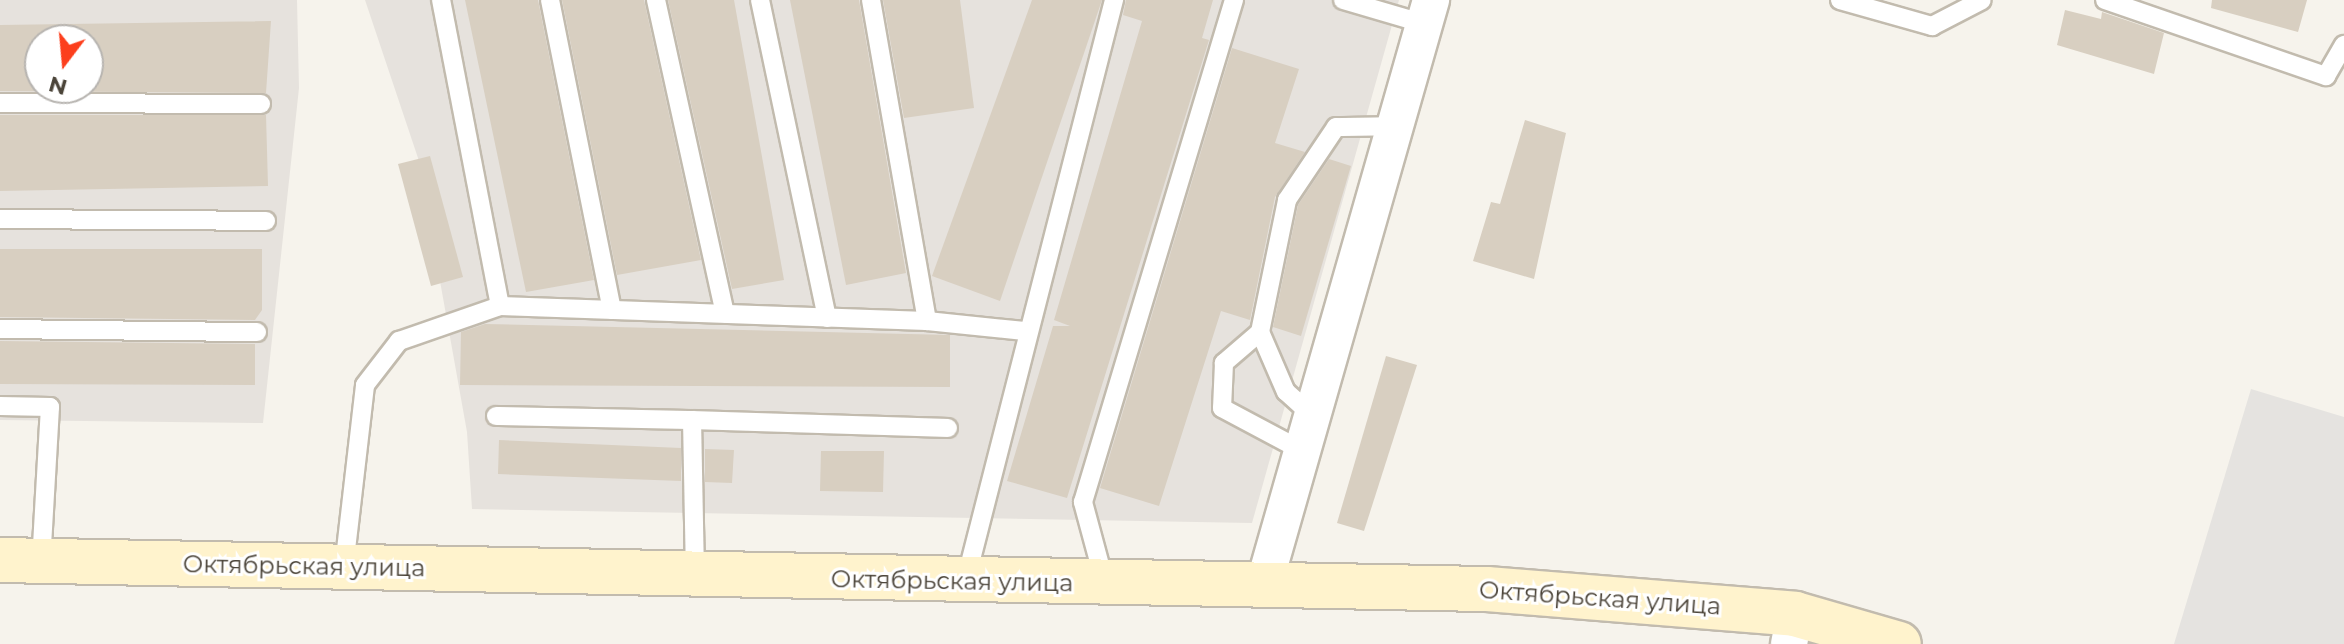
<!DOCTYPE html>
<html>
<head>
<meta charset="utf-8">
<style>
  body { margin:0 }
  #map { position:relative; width:2344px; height:644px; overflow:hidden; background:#f6f3ec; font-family:Montserrat,sans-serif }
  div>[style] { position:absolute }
  .industrial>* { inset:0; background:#e6e2dd }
  .parking>* { inset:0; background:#e5e3e0 }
  .building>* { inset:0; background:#d8cfc1 }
  .roads { filter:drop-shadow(2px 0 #c2bbae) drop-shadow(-2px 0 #c2bbae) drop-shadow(0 2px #c2bbae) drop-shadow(0 -2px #c2bbae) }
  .service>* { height:18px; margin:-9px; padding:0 9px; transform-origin:9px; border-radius:9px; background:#fff }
  .minor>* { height:36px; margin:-18px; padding:0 18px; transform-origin:18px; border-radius:18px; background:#fff }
  .secondary>* { height:44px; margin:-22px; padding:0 22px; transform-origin:22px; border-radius:22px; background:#fff3cd }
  span { translate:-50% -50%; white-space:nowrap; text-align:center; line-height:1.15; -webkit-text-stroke:6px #fff; paint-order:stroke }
  .street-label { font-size:24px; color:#4b4439 }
  .north { position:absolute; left:24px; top:24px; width:80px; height:80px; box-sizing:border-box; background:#fff; border:2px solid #b7b4b0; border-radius:50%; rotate:196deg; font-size:22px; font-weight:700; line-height:32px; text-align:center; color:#4b4439 }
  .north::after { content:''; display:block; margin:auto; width:28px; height:36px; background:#fc3f1d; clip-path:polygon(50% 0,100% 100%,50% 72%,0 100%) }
</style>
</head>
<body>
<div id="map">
  <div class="industrial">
    <div style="clip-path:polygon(evenodd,0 0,297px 0,299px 88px,263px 423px,0 420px,0 0,40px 40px,88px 40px,88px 88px,40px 88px,40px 40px)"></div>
    <div style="clip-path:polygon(365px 0,1399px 0,1252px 523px,472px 509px,467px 432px,418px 158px)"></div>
  </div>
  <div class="parking">
    <div style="clip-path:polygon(2251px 389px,2344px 417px,2344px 644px,2174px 644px)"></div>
  </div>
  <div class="building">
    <div style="clip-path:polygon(465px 0,538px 0,594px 280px,526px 292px)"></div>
    <div style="clip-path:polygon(562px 0,644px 0,701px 260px,617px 275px)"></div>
    <div style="clip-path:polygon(668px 0,734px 0,784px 280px,732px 289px)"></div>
    <div style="clip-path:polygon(790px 0,859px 0,906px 273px,846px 285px)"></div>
    <div style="clip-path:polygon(883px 0,960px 0,974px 108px,904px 118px)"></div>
    <div style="clip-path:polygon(1032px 0,1102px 0,1000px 301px,932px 276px)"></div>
    <div style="clip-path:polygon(1126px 0,1213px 0,1202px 38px,1209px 40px,1067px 498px,1007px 481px,1053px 326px,1070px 326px,1054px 320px,1142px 21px,1123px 15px)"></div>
    <div style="clip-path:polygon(2212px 0,2307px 0,2298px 32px,2211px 8px)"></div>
    <div style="clip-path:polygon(2065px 10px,2101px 19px,2102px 12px,2164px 33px,2154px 74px,2057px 45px)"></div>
    <div style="clip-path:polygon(evenodd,271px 21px,266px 93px,0 91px,0 25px,271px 21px,40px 40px,88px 40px,88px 88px,40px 88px,40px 40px)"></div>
    <div style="clip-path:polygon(1232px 48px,1299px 69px,1275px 143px,1305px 152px,1275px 197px,1250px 320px,1221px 311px,1159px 506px,1100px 488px)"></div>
    <div style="clip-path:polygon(0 115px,266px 115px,268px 186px,0 191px)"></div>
    <div style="clip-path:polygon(1525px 120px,1566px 133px,1534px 279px,1473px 261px,1491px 202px,1500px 204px)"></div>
    <div style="clip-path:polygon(430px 156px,463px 277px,431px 286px,398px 164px)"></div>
    <div style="clip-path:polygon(1329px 159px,1351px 166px,1301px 336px,1273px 327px,1298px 205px)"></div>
    <div style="clip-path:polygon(0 249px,262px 249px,262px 310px,255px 320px,0 317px)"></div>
    <div style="clip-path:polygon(485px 324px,950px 335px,950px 387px,460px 385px,461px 332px)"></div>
    <div style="clip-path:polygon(0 341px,255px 344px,255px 385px,0 384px)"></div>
    <div style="clip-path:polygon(1386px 356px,1417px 365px,1364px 531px,1337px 523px)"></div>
    <div style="clip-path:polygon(499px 440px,681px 448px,681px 481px,498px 474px)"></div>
    <div style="clip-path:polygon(705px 449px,734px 450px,732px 483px,705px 482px)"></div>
    <div style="clip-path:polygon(821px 451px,884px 451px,883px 492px,820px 491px)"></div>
  </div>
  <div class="roads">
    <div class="service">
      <div style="left:550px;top:0;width:316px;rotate:78.7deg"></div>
      <div style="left:656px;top:0;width:321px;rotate:77.6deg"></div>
      <div style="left:760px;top:0;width:325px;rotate:78.1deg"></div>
      <div style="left:871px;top:0;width:326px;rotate:80.1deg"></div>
      <div style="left:927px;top:321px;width:98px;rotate:5.9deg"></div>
      <div style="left:1343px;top:0;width:85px;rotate:16.3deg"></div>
      <div style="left:1840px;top:0;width:96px;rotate:15.8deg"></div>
      <div style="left:1932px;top:26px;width:56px;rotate:-27.5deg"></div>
      <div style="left:2105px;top:0;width:234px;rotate:19deg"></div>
      <div style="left:2326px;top:76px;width:36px;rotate:-60deg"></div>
      <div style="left:0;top:103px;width:261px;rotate:0.2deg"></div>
      <div style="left:0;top:219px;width:266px;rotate:0.4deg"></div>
      <div style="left:500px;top:306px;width:427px;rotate:2deg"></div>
      <div style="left:0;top:329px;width:257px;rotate:0.7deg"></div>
      <div style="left:1260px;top:332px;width:48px;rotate:139.3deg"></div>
      <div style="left:1224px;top:363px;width:45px;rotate:92.5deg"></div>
      <div style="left:1222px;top:408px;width:92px;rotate:28deg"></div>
      <div style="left:0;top:406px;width:50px;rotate:1.1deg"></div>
      <div style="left:50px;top:407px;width:154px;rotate:93.3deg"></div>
      <div style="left:496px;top:416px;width:196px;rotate:1.2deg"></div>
      <div style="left:1313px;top:416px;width:36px;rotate:-138deg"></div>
      <div style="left:1286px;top:392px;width:65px;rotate:-113.4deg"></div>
      <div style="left:1260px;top:332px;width:135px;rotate:-78.4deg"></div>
      <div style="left:1287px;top:200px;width:88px;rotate:-56.1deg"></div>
      <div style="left:1336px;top:127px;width:61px;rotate:-0.9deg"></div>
      <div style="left:344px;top:567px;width:183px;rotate:-83.4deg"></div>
      <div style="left:365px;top:385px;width:56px;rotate:-52.3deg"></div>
      <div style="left:399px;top:341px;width:107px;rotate:-19.1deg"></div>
      <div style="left:500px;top:306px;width:312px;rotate:-100.9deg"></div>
      <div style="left:695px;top:575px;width:155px;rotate:-91.1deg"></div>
      <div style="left:692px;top:420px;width:256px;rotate:1.8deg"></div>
      <div style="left:966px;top:579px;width:598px;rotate:-75.66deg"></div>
      <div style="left:1104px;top:580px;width:81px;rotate:-105.1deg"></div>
      <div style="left:1083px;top:502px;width:524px;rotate:-73.26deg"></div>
    </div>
    <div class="minor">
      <div style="left:1263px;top:588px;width:612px;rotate:-74.05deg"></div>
      <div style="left:1789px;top:644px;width:31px;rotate:-79deg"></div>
    </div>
    <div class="secondary">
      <div style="left:0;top:560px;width:1487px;rotate:1.12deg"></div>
      <div style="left:1487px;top:589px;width:309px;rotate:4.6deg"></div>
      <div style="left:1795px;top:614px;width:108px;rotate:16.1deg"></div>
    </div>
  </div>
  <div class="street-label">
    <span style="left:304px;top:566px;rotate:1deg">Октябрьская улица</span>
    <span style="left:952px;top:581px;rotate:1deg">Октябрьская улица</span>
    <span style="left:1600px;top:598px;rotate:4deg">Октябрьская улица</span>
  </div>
  <div class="north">N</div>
</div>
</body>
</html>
